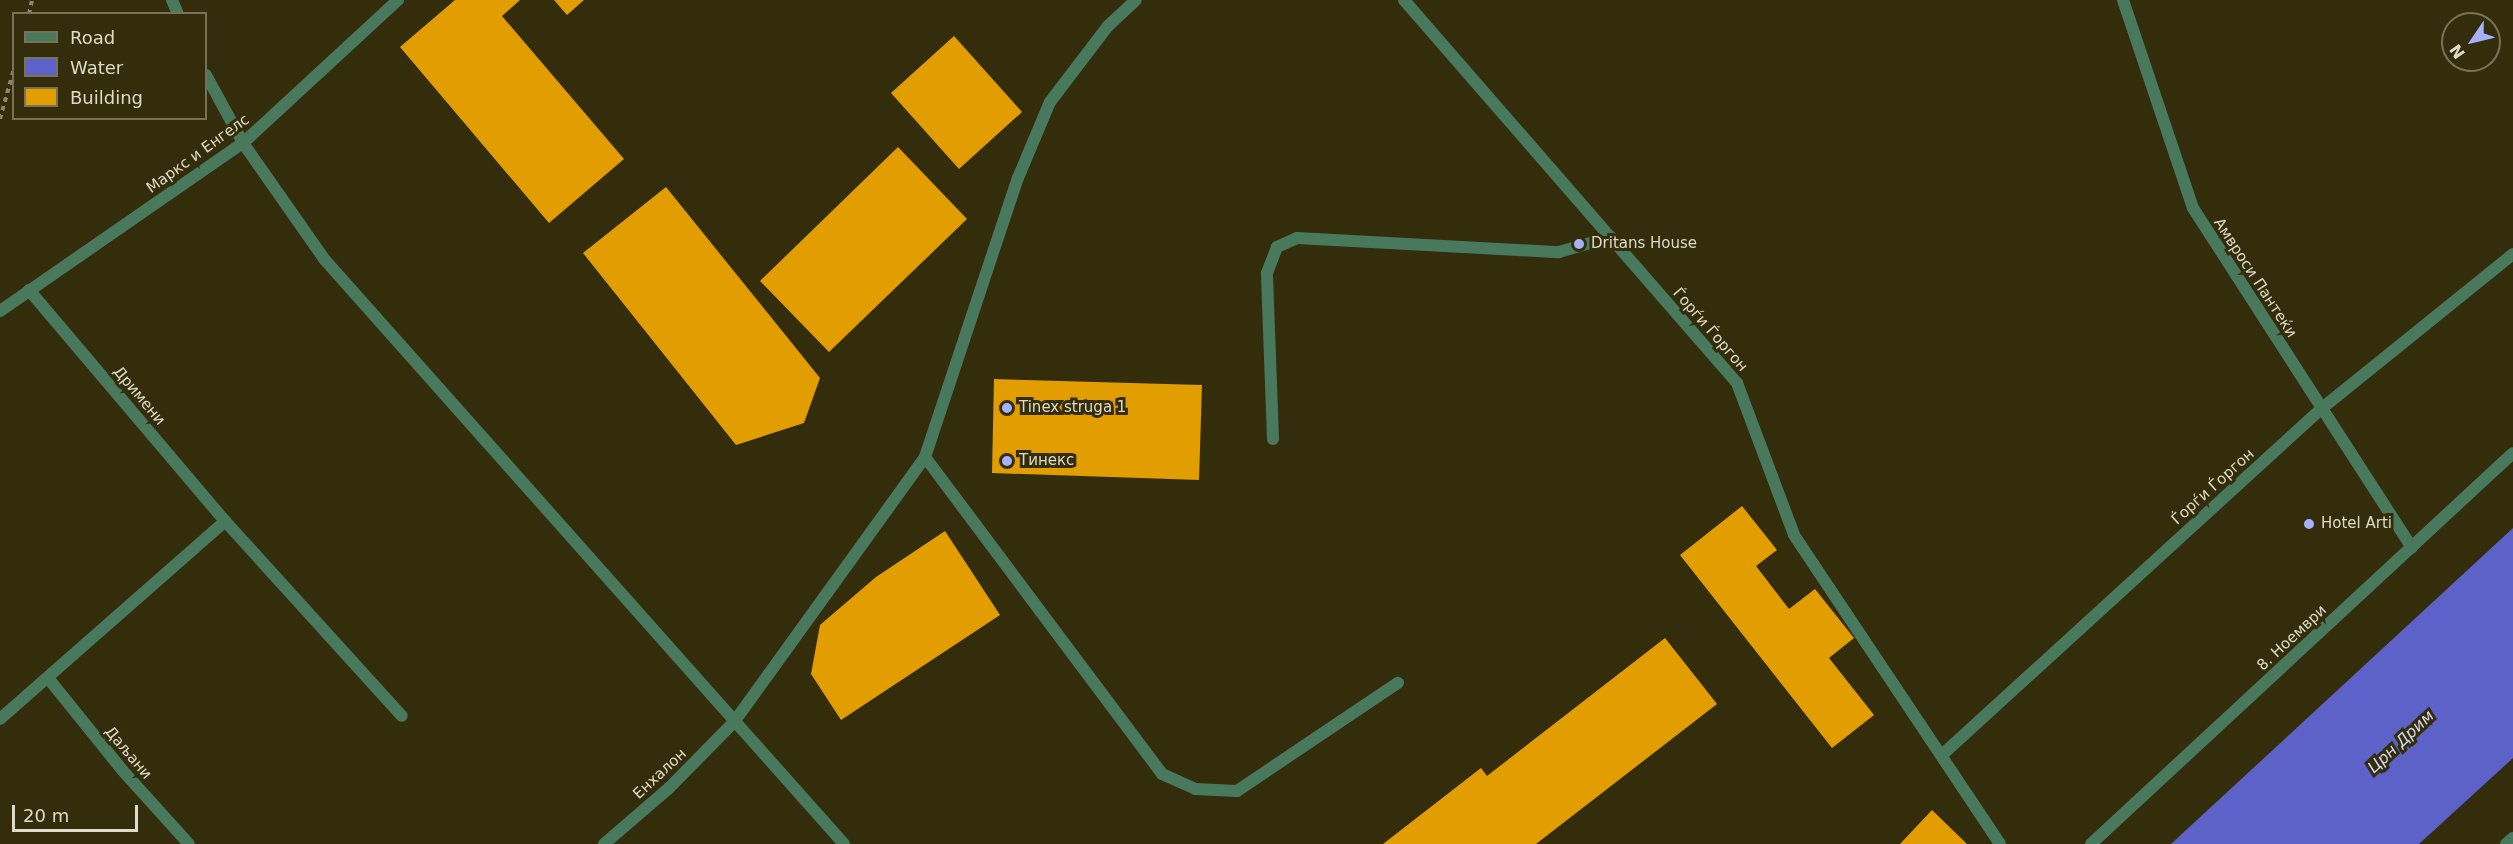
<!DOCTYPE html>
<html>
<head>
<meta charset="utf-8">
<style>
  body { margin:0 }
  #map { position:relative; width:2513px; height:844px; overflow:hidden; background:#342d0c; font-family:"DejaVu Sans",sans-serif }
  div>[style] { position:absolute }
  .water>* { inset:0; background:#5c62c8 }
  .building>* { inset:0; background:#e29d00 }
  .path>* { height:4px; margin-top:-2px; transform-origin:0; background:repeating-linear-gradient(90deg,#8b856c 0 4.5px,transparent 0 9px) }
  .street>* { height:12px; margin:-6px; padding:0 6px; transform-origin:6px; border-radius:6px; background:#48795c }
  .dots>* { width:16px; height:16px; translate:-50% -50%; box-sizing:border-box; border:3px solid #342d0c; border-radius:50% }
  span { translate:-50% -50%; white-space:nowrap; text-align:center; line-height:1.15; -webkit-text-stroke:6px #342d0c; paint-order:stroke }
  .street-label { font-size:15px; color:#dfdbc9 }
  .poi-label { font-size:15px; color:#dfdbc9 }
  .left { translate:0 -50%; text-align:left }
  .water-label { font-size:16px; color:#d4d9f4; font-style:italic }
  .legend { position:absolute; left:12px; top:12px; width:195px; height:108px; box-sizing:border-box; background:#342d0c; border:2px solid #787358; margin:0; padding:8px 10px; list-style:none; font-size:18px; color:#dfdbc9 }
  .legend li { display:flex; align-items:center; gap:12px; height:30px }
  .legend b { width:30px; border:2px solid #787358 }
  .north { position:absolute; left:2441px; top:12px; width:60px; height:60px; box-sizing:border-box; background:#342d0c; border:2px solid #787358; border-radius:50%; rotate:235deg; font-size:16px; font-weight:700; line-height:24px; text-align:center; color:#dfdbc9 }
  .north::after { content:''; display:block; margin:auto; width:21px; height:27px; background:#a6b1fc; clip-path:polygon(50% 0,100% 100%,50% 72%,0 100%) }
  .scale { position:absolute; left:12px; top:805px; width:126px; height:27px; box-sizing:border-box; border:3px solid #dfdbc9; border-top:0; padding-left:8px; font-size:18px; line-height:21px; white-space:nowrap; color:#dfdbc9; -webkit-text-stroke:4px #342d0c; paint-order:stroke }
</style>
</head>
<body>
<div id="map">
  <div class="water">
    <div style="clip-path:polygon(2513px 528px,2513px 758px,2419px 844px,2171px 844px)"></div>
  </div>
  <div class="building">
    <div style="clip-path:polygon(455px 0,520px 0,502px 16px,624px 159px,549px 223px,400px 47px)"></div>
    <div style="clip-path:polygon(554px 0,584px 0,567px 15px)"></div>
    <div style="clip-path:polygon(954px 36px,1022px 112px,959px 169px,891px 93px)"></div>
    <div style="clip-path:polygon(898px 147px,967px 219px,829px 352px,760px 281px)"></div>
    <div style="clip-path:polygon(666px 187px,820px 378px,804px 423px,736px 445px,583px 253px)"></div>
    <div style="clip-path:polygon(994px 379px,1202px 385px,1199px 480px,992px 473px)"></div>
    <div style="clip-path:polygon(1742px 506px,1777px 550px,1756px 566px,1789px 609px,1815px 589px,1854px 638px,1829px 658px,1874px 715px,1832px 748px,1680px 555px)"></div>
    <div style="clip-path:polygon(945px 531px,1000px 615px,841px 720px,811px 674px,820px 625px,876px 577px)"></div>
    <div style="clip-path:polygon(1665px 638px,1717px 704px,1536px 844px,1383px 844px,1481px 768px,1487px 776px)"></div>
    <div style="clip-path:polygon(1932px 810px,1967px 844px,1900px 844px)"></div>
  </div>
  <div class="path">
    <div style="left:29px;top:14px;width:14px;rotate:-78deg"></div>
    <div style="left:0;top:119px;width:52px;rotate:-74.4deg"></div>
  </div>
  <div class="street">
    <div style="left:172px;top:0;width:15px;rotate:67deg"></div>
    <div style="left:1404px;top:0;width:508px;rotate:48.99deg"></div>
    <div style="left:1737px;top:383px;width:162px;rotate:69.4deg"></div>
    <div style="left:1794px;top:535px;width:371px;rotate:56.3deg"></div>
    <div style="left:2123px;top:0;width:219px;rotate:71.4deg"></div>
    <div style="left:2193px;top:208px;width:404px;rotate:57.2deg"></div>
    <div style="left:206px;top:75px;width:77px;rotate:61.4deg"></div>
    <div style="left:243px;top:143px;width:143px;rotate:55deg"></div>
    <div style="left:325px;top:260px;width:781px;rotate:48.37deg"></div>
    <div style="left:29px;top:290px;width:303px;rotate:49.7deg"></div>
    <div style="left:225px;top:521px;width:263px;rotate:47.8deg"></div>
    <div style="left:0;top:311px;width:295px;rotate:-34.7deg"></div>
    <div style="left:243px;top:143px;width:211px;rotate:-42.7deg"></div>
    <div style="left:1273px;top:439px;width:166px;rotate:-92.1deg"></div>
    <div style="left:1267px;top:273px;width:28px;rotate:-69deg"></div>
    <div style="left:1277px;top:247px;width:22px;rotate:-24deg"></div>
    <div style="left:1297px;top:238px;width:262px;rotate:3.1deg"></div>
    <div style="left:1559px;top:252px;width:54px;rotate:-16.1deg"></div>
    <div style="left:925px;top:457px;width:396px;rotate:53.2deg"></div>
    <div style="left:1162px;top:774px;width:36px;rotate:24deg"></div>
    <div style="left:1195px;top:789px;width:42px;rotate:2.7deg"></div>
    <div style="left:1237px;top:791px;width:194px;rotate:-33.9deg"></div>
    <div style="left:48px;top:678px;width:119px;rotate:51.1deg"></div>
    <div style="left:123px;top:771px;width:98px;rotate:47.9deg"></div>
    <div style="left:0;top:719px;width:300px;rotate:-41.3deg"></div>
    <div style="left:1943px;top:754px;width:512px;rotate:-42.39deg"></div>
    <div style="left:2321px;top:409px;width:247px;rotate:-38.9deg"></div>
    <div style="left:604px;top:844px;width:86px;rotate:-40.7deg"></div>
    <div style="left:669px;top:788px;width:93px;rotate:-45.4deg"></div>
    <div style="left:734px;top:722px;width:327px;rotate:-54.2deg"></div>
    <div style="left:925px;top:457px;width:294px;rotate:-71.6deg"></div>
    <div style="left:1018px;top:178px;width:82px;rotate:-67.2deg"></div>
    <div style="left:1050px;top:102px;width:96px;rotate:-52.7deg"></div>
    <div style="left:1108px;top:26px;width:38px;rotate:-43deg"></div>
    <div style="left:2091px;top:844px;width:575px;rotate:-42.82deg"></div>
    <div style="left:2506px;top:844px;width:9px;rotate:-41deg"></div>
  </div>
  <div class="dots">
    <div style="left:1579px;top:244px;background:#a6b1fc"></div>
    <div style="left:1007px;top:408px;background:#a6b1fc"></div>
    <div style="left:1007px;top:461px;background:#a6b1fc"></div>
    <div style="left:2309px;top:524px;background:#a6b1fc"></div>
  </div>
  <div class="street-label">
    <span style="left:198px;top:154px;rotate:-36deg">Маркс и Енгелс</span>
    <span style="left:2255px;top:278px;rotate:57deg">Амвроси Пантеќи</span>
    <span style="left:1710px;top:330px;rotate:49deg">Ѓорѓи Ѓоргон</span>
    <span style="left:139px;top:396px;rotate:50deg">Дримени</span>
    <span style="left:2213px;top:487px;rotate:-42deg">Ѓорѓи Ѓоргон</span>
    <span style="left:2292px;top:638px;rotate:-43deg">8. Ноември</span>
    <span style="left:128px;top:753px;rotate:50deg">Даљани</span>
    <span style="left:660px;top:774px;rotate:-43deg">Енхалон</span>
  </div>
  <div class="poi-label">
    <span class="left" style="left:1591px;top:244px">Dritans House</span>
    <span class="left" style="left:1019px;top:408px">Tinex struga 1</span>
    <span class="left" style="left:1019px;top:461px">Тинекс</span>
    <span class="left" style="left:2321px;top:524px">Hotel Arti</span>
  </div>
  <div class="water-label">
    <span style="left:2401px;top:742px;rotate:-43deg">Црн Дрим</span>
  </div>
  <ul class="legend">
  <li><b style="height:8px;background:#48795c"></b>Road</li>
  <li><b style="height:16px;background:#5c62c8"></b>Water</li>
  <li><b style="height:16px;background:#e29d00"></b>Building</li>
  </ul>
  <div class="north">N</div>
  <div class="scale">20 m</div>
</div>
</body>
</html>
